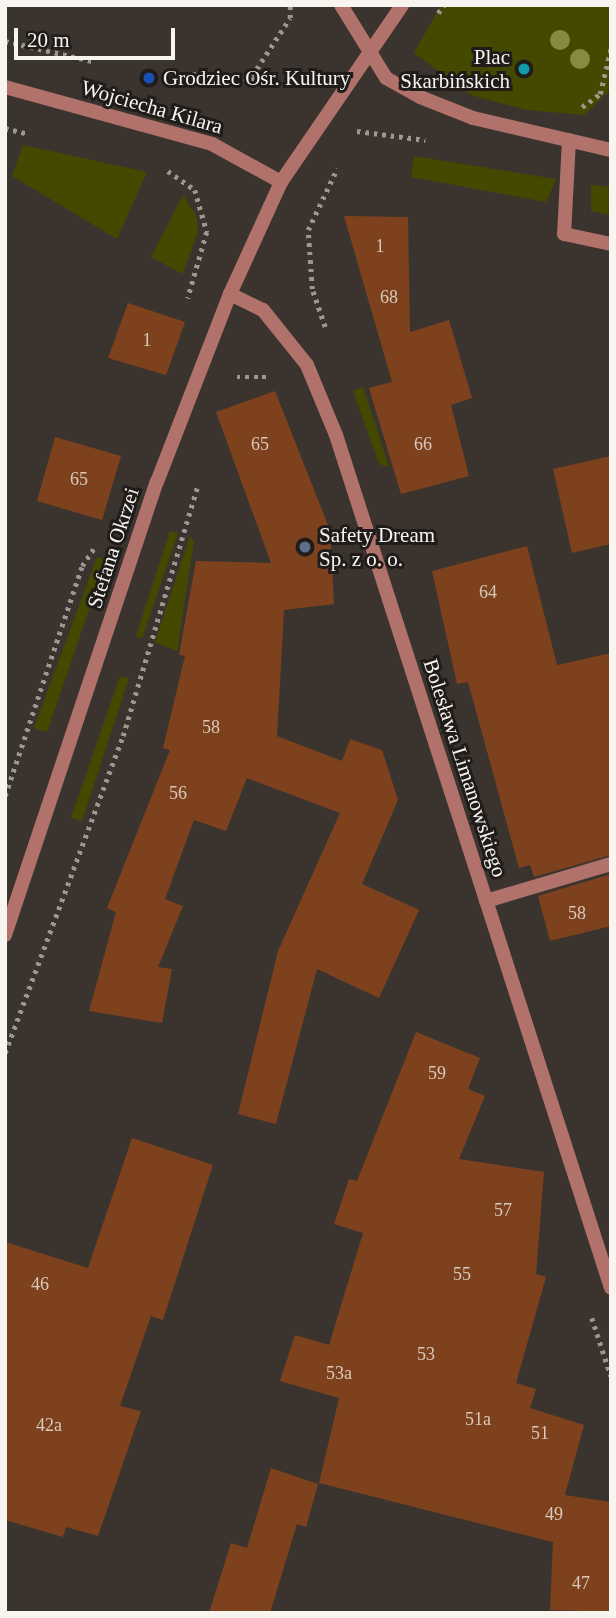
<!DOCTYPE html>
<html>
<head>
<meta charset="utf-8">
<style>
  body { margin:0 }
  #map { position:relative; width:616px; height:1618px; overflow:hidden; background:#3b342e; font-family:"Times New Roman",serif }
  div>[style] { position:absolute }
  .green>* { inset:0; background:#454900 }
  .building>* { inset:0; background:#7d421d }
  .path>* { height:4.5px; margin-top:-2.25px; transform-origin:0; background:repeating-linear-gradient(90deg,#9d9792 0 3.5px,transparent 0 8.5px) }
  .service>* { height:14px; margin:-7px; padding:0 7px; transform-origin:7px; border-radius:7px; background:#b0726a }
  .minor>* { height:14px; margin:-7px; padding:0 7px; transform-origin:7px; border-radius:7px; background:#b0726a }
  .trees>* { width:20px; height:20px; margin:-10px; border-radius:50%; background:#878a41 }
  .dots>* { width:19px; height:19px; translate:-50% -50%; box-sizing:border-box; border:4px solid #201c1a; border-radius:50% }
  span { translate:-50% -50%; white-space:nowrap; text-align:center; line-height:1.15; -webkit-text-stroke:6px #201c1a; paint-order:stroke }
  .number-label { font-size:18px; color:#d9c8bb }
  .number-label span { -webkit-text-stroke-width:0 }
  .poi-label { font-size:21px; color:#f8f4f0 }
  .right { translate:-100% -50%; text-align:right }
  .left { translate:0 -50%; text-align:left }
  .street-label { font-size:21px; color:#f8f4f0 }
  .frame { position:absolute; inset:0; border:7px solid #f8f4f0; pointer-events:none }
  .scale { position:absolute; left:14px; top:28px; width:161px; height:32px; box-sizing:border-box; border:4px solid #f8f4f0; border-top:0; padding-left:9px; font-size:21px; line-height:24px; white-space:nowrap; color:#f8f4f0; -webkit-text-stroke:5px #201c1a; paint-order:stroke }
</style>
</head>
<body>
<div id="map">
  <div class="green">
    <div style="clip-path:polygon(441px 5px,611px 5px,609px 91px,584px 115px,527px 110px,471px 95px,414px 53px)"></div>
    <div style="clip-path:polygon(23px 145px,147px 172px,117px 239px,12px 176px)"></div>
    <div style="clip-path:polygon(414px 156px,556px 179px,546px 202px,411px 177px)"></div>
    <div style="clip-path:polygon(591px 185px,611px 187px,611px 215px,591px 211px)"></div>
    <div style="clip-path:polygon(183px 195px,196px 215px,198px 231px,183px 274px,151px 257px)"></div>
    <div style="clip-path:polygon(363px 387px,389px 467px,379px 464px,353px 391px)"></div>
    <div style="clip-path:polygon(170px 531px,178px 533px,142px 639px,136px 636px)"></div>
    <div style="clip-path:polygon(190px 536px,194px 541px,177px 651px,155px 642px)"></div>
    <div style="clip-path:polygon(97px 557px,106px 560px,47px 732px,34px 728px)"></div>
    <div style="clip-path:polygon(120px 676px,129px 678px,82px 821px,71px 818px)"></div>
  </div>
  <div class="building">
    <div style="clip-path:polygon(344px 216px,408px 217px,410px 332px,449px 320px,472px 398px,451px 405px,469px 476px,401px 494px,369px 388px,392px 382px)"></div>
    <div style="clip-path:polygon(128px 303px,185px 322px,166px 375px,108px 358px)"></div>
    <div style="clip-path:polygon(275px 391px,330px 530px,334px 604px,284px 610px,277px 736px,342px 761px,350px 739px,382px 750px,398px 800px,362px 884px,419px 910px,379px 998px,317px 969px,276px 1124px,238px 1114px,278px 951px,340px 813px,247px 778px,226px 831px,194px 820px,165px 899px,183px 906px,158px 967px,172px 969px,162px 1023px,89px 1011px,116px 912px,107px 908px,170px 750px,163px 748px,185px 656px,179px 655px,196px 561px,271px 563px,216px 412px)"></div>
    <div style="clip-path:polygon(55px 437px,121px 456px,102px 520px,37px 501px)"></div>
    <div style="clip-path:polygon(611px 456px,611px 544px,572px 553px,553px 469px)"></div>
    <div style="clip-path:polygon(527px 546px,557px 665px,611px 653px,611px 855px,534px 877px,530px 865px,519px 868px,468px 682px,457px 684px,432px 571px)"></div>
    <div style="clip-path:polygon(611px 874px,611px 926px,550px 941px,538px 896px)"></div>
    <div style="clip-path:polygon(416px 1032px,480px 1058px,468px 1089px,485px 1096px,459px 1159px,544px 1172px,536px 1274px,546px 1277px,516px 1383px,536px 1389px,530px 1408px,584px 1425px,565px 1495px,611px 1502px,611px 1612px,550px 1610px,553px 1542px,319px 1483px,339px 1398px,280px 1381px,295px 1335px,329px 1345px,363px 1233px,334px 1224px,349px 1179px,357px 1181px)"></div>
    <div style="clip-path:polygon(132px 1138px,213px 1165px,163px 1320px,151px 1316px,120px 1406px,141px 1411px,98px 1536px,66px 1527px,63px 1537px,5px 1520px,5px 1242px,88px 1268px)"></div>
    <div style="clip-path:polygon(271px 1468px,318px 1484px,306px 1527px,297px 1524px,270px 1613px,209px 1613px,231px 1543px,247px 1548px)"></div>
  </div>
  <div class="path">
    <div style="left:438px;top:13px;width:10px;rotate:-53deg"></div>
    <div style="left:5px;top:41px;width:93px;rotate:13deg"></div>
    <div style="left:192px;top:74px;width:81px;rotate:4.9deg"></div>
    <div style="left:252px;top:76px;width:69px;rotate:-56.8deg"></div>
    <div style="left:290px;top:18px;width:13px;rotate:-90deg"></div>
    <div style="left:582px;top:107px;width:22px;rotate:-36deg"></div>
    <div style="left:600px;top:94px;width:47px;rotate:-76.6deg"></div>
    <div style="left:5px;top:128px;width:21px;rotate:14deg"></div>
    <div style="left:357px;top:131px;width:69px;rotate:7.5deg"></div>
    <div style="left:168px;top:171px;width:33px;rotate:35deg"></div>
    <div style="left:195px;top:190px;width:44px;rotate:74.1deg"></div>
    <div style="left:207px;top:232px;width:69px;rotate:106.1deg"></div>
    <div style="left:325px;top:327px;width:40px;rotate:-108.9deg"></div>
    <div style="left:312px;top:289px;width:59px;rotate:-93.9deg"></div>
    <div style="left:308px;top:230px;width:68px;rotate:-64.6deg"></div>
    <div style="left:237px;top:377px;width:32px"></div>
    <div style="left:5px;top:796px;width:243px;rotate:-71.5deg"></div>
    <div style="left:82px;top:566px;width:25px;rotate:-56deg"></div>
    <div style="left:5px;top:1053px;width:338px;rotate:-69.6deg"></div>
    <div style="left:123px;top:736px;width:263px;rotate:-73.4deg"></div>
    <div style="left:592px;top:1318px;width:61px;rotate:71.9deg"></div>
  </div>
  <div class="service">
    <div style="left:569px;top:140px;width:94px;rotate:93deg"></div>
    <div style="left:564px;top:234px;width:48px;rotate:12deg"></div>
    <div style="left:486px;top:901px;width:130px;rotate:-16.5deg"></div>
  </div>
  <div class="minor">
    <div style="left:341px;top:5px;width:86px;rotate:58.3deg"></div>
    <div style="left:386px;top:78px;width:39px;rotate:29deg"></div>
    <div style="left:420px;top:97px;width:57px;rotate:21.6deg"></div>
    <div style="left:473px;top:118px;width:142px;rotate:13.1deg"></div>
    <div style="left:5px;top:87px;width:215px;rotate:15.4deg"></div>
    <div style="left:212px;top:144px;width:79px;rotate:28.8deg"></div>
    <div style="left:230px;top:294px;width:37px;rotate:26deg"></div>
    <div style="left:263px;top:310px;width:70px;rotate:51.3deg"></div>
    <div style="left:307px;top:365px;width:76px;rotate:67.5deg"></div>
    <div style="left:336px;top:435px;width:896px;rotate:72.13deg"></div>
    <div style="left:5px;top:935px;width:478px;rotate:-71.5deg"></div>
    <div style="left:157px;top:482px;width:202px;rotate:-68.8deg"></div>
    <div style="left:230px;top:294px;width:123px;rotate:-65.5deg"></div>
    <div style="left:281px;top:182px;width:214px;rotate:-55.6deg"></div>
  </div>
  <div class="trees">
    <div style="left:560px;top:40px"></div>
    <div style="left:580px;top:59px"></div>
  </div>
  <div class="dots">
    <div style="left:524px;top:69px;background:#0f9aa8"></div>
    <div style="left:149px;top:78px;background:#1a4fb4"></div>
    <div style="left:305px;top:547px;background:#5c6f8a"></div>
  </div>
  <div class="number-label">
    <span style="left:380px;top:246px">1</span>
    <span style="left:389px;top:297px">68</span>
    <span style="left:147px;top:340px">1</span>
    <span style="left:260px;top:444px">65</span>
    <span style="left:423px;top:444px">66</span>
    <span style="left:79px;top:479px">65</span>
    <span style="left:488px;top:592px">64</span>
    <span style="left:211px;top:727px">58</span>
    <span style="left:178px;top:793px">56</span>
    <span style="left:577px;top:913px">58</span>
    <span style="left:437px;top:1073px">59</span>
    <span style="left:503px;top:1210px">57</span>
    <span style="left:462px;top:1274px">55</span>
    <span style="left:40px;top:1284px">46</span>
    <span style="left:426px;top:1354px">53</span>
    <span style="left:339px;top:1373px">53a</span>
    <span style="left:478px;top:1419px">51a</span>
    <span style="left:49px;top:1425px">42a</span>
    <span style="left:540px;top:1433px">51</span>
    <span style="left:554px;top:1514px">49</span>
    <span style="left:581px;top:1583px">47</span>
  </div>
  <div class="poi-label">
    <span class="right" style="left:510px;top:69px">Plac<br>Skarbińskich</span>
    <span class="left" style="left:163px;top:78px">Grodziec Ośr. Kultury</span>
    <span class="left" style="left:319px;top:547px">Safety Dream<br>Sp. z o. o.</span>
  </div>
  <div class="street-label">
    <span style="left:152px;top:107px;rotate:16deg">Wojciecha Kilara</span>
    <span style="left:113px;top:548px;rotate:-72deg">Stefana Okrzei</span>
    <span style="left:465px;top:768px;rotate:72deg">Bolesława Limanowskiego</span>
  </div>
  <div class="frame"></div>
  <div class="scale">20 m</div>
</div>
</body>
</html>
